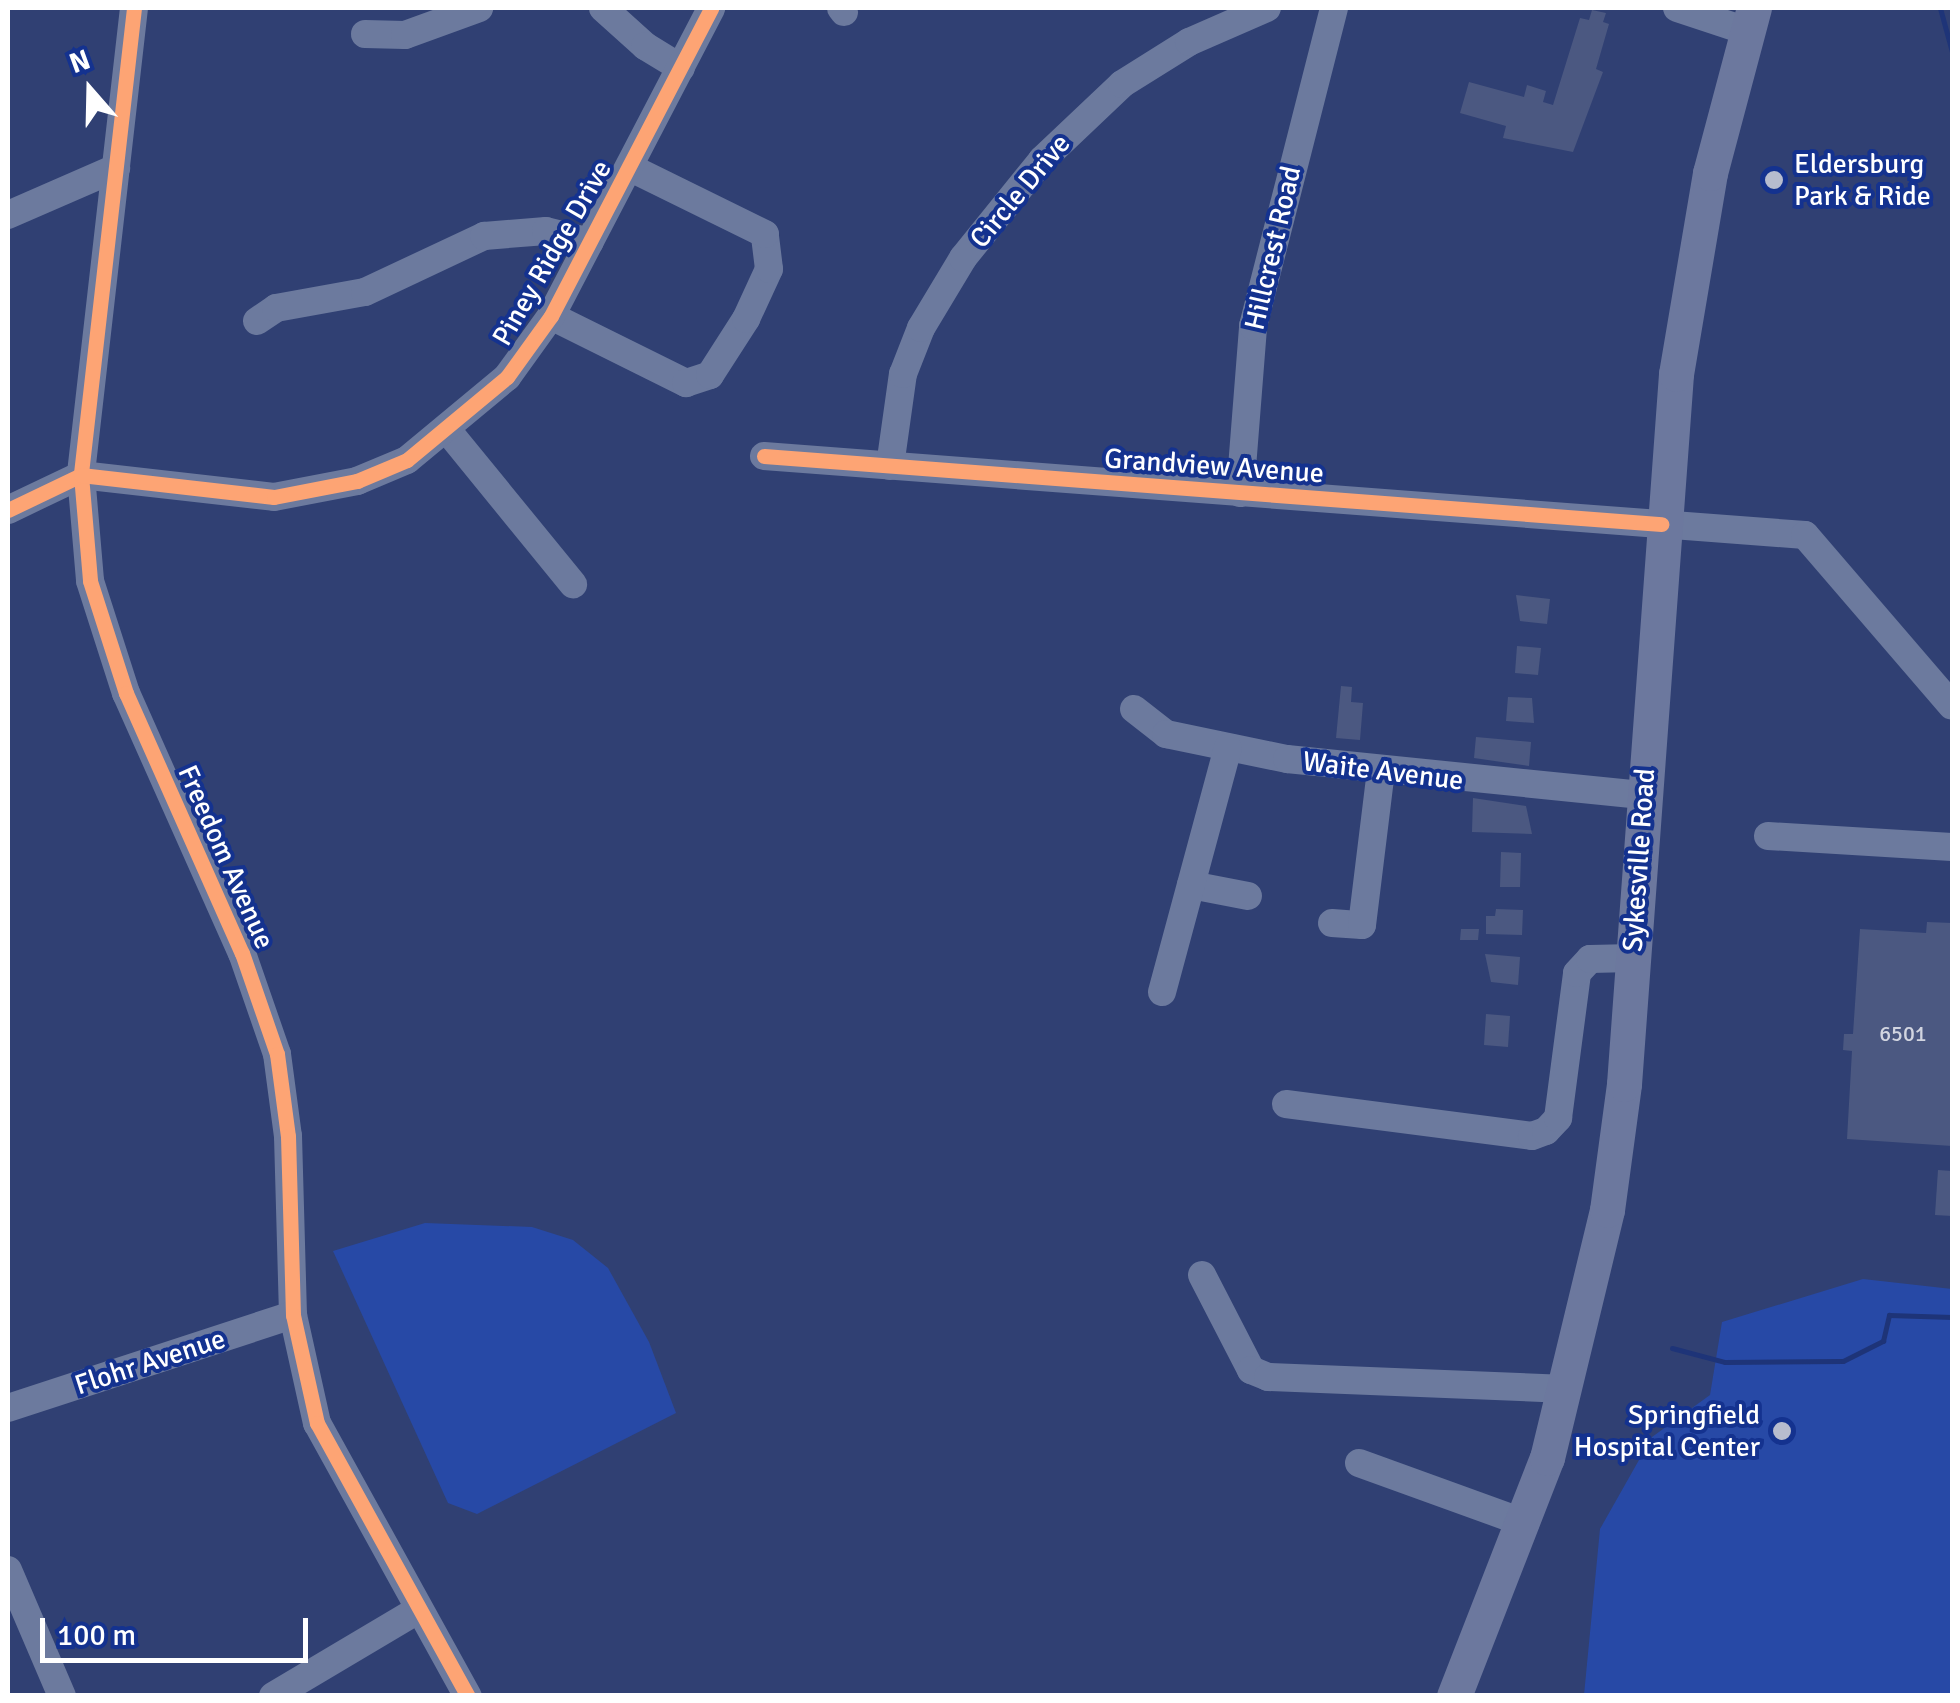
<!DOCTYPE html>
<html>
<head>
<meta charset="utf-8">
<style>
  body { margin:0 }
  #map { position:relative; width:1960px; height:1703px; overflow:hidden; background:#304073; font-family:Signika,sans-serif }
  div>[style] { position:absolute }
  .green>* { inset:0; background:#2749a6 }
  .stream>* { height:5px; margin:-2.5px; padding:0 2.5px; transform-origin:2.5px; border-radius:2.5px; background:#1e3478 }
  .building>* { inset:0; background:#4b5881 }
  .path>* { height:4px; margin-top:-2px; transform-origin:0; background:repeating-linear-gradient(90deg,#6c7a9e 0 5px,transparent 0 13px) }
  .minor>* { height:28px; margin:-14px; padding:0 14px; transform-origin:14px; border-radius:14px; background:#6c7a9e }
  .major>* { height:35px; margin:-17.5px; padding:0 17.5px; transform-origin:17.5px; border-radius:17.5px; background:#6c789e }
  .cycleway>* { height:15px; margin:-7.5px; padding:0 7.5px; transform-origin:7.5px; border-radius:7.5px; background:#fda474 }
  .dots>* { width:28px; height:28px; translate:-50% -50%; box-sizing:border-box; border:5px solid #14328f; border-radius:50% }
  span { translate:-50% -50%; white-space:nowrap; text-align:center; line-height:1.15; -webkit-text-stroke:8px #14328f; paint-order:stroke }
  .number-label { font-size:22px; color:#d2d5e0 }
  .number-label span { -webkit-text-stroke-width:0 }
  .poi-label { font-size:28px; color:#fff }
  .left { translate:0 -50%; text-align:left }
  .right { translate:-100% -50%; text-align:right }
  .street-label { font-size:28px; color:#fff }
  .frame { position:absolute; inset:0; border:10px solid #fff; pointer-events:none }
  .north { position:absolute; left:40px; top:40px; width:100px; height:100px; -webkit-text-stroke:8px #14328f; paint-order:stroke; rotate:340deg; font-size:28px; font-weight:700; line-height:40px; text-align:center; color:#fff }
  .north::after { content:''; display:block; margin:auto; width:35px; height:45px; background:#fff; clip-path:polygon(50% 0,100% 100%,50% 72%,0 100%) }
  .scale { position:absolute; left:40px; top:1618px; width:268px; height:45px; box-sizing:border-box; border:5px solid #fff; border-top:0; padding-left:12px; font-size:30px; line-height:35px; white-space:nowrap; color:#fff; -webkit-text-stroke:8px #14328f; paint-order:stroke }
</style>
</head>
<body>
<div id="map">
  <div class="green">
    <div style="clip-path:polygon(425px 1223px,532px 1227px,573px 1240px,608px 1268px,649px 1342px,676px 1413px,477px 1514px,448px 1503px,333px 1251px)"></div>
    <div style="clip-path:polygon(1863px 1279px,1952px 1289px,1952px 1695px,1584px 1695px,1600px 1529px,1652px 1437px,1710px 1395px,1722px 1322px)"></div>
  </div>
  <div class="stream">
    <div style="left:1940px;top:8px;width:46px;rotate:74.7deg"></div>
    <div style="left:1672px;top:1348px;width:55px;rotate:14.8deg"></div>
    <div style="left:1725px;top:1362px;width:118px;rotate:-0.5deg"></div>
    <div style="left:1843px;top:1361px;width:45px;rotate:-26.6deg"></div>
    <div style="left:1883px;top:1341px;width:27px;rotate:-77deg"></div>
    <div style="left:1889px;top:1315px;width:63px;rotate:1.8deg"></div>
  </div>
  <div class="building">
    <div style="clip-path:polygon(1592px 10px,1606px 13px,1603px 22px,1609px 24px,1596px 69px,1603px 72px,1573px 152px,1503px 138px,1506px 126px,1460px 113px,1469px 82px,1524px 97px,1527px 85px,1546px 91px,1543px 102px,1553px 105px,1580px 18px,1589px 20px)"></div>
    <div style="clip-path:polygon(1516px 595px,1550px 599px,1547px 624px,1520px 621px)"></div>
    <div style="clip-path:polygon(1517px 646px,1541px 648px,1538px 675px,1515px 673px)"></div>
    <div style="clip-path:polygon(1341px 686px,1352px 687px,1351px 702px,1363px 703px,1360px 740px,1336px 738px)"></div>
    <div style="clip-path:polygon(1508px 697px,1532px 698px,1534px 723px,1506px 721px)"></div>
    <div style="clip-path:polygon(1476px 737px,1531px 742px,1529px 766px,1474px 758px)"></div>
    <div style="clip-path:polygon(1473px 798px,1526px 806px,1532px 834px,1472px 832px)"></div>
    <div style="clip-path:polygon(1501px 852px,1521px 853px,1520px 887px,1500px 887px)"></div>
    <div style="clip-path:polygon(1496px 909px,1523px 910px,1522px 935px,1486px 934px,1486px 916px,1495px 916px)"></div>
    <div style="clip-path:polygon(1927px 922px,1952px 923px,1952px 1146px,1847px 1139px,1852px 1051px,1843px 1050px,1844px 1034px,1853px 1034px,1860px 929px,1926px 933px)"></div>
    <div style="clip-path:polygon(1461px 929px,1479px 929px,1478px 940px,1460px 940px)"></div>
    <div style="clip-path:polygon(1485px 954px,1520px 957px,1518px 985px,1491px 982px)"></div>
    <div style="clip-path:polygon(1486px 1014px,1510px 1016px,1508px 1047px,1484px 1045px)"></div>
    <div style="clip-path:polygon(1938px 1170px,1952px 1171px,1952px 1216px,1935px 1215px)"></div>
  </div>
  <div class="path">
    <div style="left:380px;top:8px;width:1px;rotate:90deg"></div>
  </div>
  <div class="minor">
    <div style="left:134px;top:8px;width:470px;rotate:96.5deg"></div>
    <div style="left:81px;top:475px;width:106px;rotate:85.1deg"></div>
    <div style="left:90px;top:581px;width:118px;rotate:72.2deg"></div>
    <div style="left:126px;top:693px;width:285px;rotate:66deg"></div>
    <div style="left:242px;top:953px;width:107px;rotate:70.9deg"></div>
    <div style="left:277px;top:1054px;width:83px;rotate:82.4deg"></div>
    <div style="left:288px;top:1136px;width:179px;rotate:88.4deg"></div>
    <div style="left:293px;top:1315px;width:111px;rotate:77.5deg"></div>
    <div style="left:317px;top:1423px;width:312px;rotate:61.1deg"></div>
    <div style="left:603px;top:8px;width:57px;rotate:42.1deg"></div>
    <div style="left:645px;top:46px;width:42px;rotate:31.4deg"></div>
    <div style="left:841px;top:8px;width:5px;rotate:53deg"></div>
    <div style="left:1677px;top:8px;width:74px;rotate:18.2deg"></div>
    <div style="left:365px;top:34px;width:40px;rotate:1.4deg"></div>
    <div style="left:405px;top:35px;width:79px;rotate:-20deg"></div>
    <div style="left:8px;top:215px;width:118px;rotate:-23.5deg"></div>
    <div style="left:551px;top:316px;width:151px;rotate:26.4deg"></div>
    <div style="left:686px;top:383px;width:25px;rotate:-18deg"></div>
    <div style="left:710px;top:375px;width:67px;rotate:-57.3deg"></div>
    <div style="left:746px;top:319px;width:55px;rotate:-65.3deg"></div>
    <div style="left:769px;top:269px;width:35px;rotate:-97deg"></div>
    <div style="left:765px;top:234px;width:149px;rotate:-153.8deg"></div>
    <div style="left:257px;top:321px;width:23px;rotate:-34deg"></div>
    <div style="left:276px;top:308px;width:90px;rotate:-10.2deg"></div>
    <div style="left:365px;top:292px;width:132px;rotate:-25.2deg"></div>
    <div style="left:484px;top:236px;width:62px;rotate:-4.6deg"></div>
    <div style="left:546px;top:231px;width:45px;rotate:14deg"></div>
    <div style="left:448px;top:431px;width:198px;rotate:50.8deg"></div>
    <div style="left:764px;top:456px;width:1044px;rotate:4.34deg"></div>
    <div style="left:1805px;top:535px;width:225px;rotate:49.3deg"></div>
    <div style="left:890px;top:466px;width:93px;rotate:-82deg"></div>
    <div style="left:903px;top:374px;width:49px;rotate:-68.6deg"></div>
    <div style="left:921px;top:328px;width:82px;rotate:-59deg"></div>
    <div style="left:963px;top:258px;width:126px;rotate:-51.1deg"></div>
    <div style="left:1042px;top:160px;width:110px;rotate:-43.5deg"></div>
    <div style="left:1122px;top:84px;width:79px;rotate:-32.1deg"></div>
    <div style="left:1189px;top:42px;width:85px;rotate:-23.6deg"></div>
    <div style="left:1240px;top:493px;width:168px;rotate:-85.5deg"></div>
    <div style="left:1253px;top:326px;width:328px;rotate:-75.7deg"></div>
    <div style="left:8px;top:510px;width:81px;rotate:-25.6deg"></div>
    <div style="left:81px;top:475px;width:194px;rotate:6.5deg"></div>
    <div style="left:274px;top:497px;width:85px;rotate:-10.9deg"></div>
    <div style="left:357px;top:481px;width:54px;rotate:-22.8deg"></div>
    <div style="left:407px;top:460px;width:130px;rotate:-39.7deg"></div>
    <div style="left:507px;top:377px;width:75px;rotate:-54.2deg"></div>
    <div style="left:551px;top:316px;width:347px;rotate:-62.5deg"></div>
    <div style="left:1134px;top:709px;width:41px;rotate:38deg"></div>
    <div style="left:1166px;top:734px;width:124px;rotate:11.7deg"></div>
    <div style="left:1287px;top:759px;width:359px;rotate:5.8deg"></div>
    <div style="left:1768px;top:836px;width:184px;rotate:3.4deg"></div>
    <div style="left:1191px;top:885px;width:58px;rotate:10.9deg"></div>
    <div style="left:1332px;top:923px;width:30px;rotate:4deg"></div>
    <div style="left:1362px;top:925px;width:155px;rotate:-83deg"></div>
    <div style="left:1162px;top:992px;width:253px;rotate:-74.9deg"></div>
    <div style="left:1286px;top:1104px;width:248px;rotate:7.4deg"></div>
    <div style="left:1532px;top:1136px;width:15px;rotate:-20deg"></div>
    <div style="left:1546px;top:1131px;width:18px;rotate:-47deg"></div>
    <div style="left:1558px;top:1118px;width:146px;rotate:-82.5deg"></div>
    <div style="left:1577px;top:973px;width:19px;rotate:-47deg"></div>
    <div style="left:1590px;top:959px;width:43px;rotate:-1.3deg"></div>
    <div style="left:1202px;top:1275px;width:107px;rotate:62.7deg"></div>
    <div style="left:1251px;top:1370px;width:18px;rotate:22deg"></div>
    <div style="left:1268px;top:1377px;width:299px;rotate:2.3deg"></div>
    <div style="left:8px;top:1408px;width:300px;rotate:-18.1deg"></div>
    <div style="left:1359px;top:1463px;width:177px;rotate:19.9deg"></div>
    <div style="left:8px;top:1570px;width:137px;rotate:66.8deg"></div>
    <div style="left:273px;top:1696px;width:166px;rotate:-30.7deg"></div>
  </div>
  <div class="major">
    <div style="left:1454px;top:1696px;width:256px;rotate:-68.7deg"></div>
    <div style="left:1547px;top:1458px;width:255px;rotate:-76.4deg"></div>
    <div style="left:1607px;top:1210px;width:127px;rotate:-82.3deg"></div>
    <div style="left:1624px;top:1084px;width:712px;rotate:-85.81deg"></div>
    <div style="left:1676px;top:374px;width:204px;rotate:-80.4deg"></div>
    <div style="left:1710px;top:173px;width:171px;rotate:-75.1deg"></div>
  </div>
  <div class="cycleway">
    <div style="left:134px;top:8px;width:470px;rotate:96.5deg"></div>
    <div style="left:81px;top:475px;width:106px;rotate:85.1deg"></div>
    <div style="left:90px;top:581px;width:118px;rotate:72.2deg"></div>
    <div style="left:126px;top:693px;width:285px;rotate:66deg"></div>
    <div style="left:242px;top:953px;width:107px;rotate:70.9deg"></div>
    <div style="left:277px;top:1054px;width:83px;rotate:82.4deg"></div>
    <div style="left:288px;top:1136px;width:179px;rotate:88.4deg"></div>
    <div style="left:293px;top:1315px;width:111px;rotate:77.5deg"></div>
    <div style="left:317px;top:1423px;width:312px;rotate:61.1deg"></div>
    <div style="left:764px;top:456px;width:900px;rotate:4.34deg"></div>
    <div style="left:8px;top:510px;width:81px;rotate:-25.6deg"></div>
    <div style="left:81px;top:475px;width:194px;rotate:6.5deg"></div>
    <div style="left:274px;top:497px;width:85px;rotate:-10.9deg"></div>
    <div style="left:357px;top:481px;width:54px;rotate:-22.8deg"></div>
    <div style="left:407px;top:460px;width:130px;rotate:-39.7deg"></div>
    <div style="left:507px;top:377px;width:75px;rotate:-54.2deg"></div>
    <div style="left:551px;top:316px;width:347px;rotate:-62.5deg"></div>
  </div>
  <div class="dots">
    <div style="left:1774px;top:180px;background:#b7bcce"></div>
    <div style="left:1782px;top:1431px;background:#b7bcce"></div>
  </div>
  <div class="number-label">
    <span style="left:1903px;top:1034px">6501</span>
  </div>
  <div class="poi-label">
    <span class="left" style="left:1794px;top:180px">Eldersburg<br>Park &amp; Ride</span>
    <span class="right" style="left:1760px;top:1431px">Springfield<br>Hospital Center</span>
  </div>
  <div class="street-label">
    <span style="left:1020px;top:191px;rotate:-50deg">Circle Drive</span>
    <span style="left:1273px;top:248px;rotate:-77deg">Hillcrest Road</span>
    <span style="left:552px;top:253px;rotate:-60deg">Piney Ridge Drive</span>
    <span style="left:1214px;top:466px;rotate:4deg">Grandview Avenue</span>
    <span style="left:1383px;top:771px;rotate:7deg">Waite Avenue</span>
    <span style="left:226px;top:857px;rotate:66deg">Freedom Avenue</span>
    <span style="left:1639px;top:860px;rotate:-86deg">Sykesville Road</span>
    <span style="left:150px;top:1362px;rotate:-18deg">Flohr Avenue</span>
  </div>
  <div class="frame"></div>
  <div class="north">N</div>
  <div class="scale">100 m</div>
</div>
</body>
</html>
